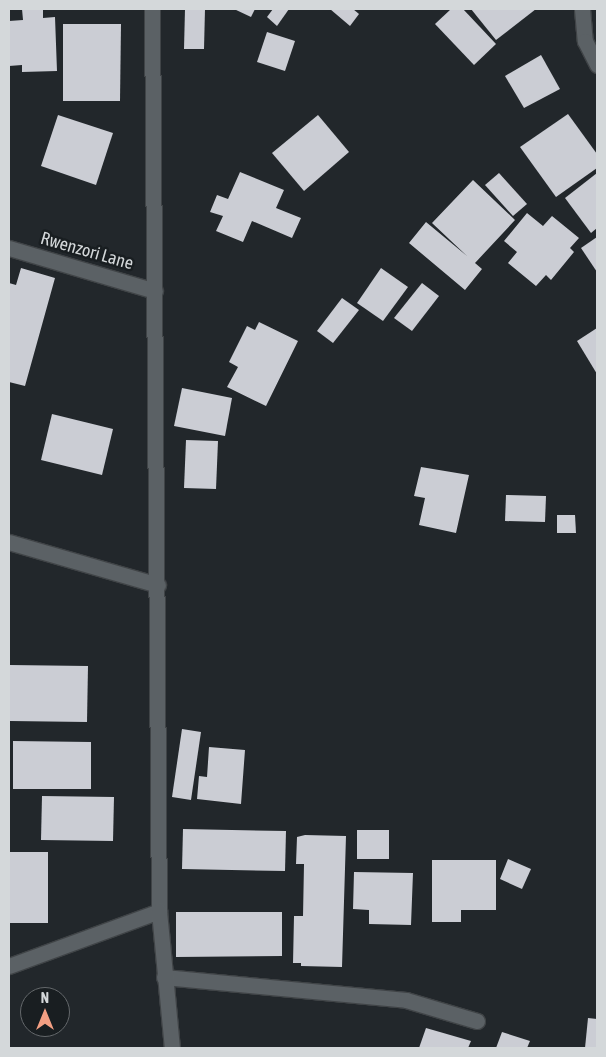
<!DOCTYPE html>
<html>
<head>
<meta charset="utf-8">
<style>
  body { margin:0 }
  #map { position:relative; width:606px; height:1057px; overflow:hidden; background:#22272b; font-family:"Asap Condensed",sans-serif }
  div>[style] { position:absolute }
  .building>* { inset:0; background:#cbcdd4 }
  .roads { filter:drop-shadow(1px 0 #404447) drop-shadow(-1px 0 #404447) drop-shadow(0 1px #404447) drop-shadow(0 -1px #404447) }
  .street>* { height:15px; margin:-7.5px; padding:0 7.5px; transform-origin:7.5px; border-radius:7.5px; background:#5b6165 }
  .secondary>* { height:15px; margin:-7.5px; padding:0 7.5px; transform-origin:7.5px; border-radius:7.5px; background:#5b6165 }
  span { translate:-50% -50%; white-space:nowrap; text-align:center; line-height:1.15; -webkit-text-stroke:5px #191e21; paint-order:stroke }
  .street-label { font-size:18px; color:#d4d8da }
  .frame { position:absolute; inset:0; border:10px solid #d4d8da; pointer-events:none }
  .north { position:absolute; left:20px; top:987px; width:50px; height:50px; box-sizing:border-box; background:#191e21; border:1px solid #64686b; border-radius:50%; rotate:0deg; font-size:14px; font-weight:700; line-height:20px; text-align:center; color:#d4d8da }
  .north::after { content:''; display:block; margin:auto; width:18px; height:22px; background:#f39f83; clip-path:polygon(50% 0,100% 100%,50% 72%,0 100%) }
</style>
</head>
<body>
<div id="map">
  <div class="building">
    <div style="clip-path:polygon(22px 9px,43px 9px,43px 18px,55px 17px,57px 71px,22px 72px,22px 65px,9px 66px,9px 21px,23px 20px)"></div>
    <div style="clip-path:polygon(185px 9px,205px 9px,204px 49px,184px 49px)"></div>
    <div style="clip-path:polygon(234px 9px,255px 9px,251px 17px)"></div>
    <div style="clip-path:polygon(273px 9px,289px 9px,277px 26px,267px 17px)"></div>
    <div style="clip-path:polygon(330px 9px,353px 9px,359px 14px,350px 26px)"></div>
    <div style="clip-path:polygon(451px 9px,463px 9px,496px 44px,474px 65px,435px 24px)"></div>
    <div style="clip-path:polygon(471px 9px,536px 9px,496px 40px)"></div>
    <div style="clip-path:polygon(63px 24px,121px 24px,120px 101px,63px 101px)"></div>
    <div style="clip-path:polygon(267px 32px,295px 41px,285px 71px,257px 62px)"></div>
    <div style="clip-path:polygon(541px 55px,560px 89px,524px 108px,505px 76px)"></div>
    <div style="clip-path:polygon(568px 114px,597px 154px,597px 168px,556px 197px,520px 147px)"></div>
    <div style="clip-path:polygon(58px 115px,113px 133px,96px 185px,41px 166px)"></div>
    <div style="clip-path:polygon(318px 115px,349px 152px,304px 191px,272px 153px)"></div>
    <div style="clip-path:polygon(240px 172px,284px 190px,276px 208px,301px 218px,292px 238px,252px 221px,243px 242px,216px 231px,223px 216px,210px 212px,217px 195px,228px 199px)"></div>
    <div style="clip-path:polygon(499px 173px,527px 204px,513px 216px,485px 185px)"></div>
    <div style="clip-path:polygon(597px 173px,597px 228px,591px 233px,565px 198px)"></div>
    <div style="clip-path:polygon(473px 180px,515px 220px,475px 263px,482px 269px,465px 290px,409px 243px,426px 222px,467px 256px,432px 223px)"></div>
    <div style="clip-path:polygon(527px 213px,543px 226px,552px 216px,579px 238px,570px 248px,574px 252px,551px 280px,546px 275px,536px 286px,508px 263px,517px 252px,504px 241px)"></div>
    <div style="clip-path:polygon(597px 237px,597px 272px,581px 248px)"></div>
    <div style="clip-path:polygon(21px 268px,55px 278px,25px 386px,9px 382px,9px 283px,16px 285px)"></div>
    <div style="clip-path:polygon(381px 268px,408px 287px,383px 321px,357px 303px)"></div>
    <div style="clip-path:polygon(422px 283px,439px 296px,412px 331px,394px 318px)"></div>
    <div style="clip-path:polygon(342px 298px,359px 310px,333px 343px,317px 331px)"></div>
    <div style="clip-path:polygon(259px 322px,298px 341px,266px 406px,227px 387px,238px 367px,229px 362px,247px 326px,255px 330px)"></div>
    <div style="clip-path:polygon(597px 328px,597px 374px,577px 341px)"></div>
    <div style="clip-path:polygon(182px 388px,232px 398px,225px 436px,174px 426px)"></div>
    <div style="clip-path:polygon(52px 414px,113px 429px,102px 475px,41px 460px)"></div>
    <div style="clip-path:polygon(186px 440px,218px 441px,216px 489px,184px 488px)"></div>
    <div style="clip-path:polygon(421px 467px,469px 475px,456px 533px,419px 525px,425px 498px,414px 496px)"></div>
    <div style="clip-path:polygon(506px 495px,546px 496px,545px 522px,505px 521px)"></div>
    <div style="clip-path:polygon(557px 515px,575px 515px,576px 533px,557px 533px)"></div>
    <div style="clip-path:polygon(10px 665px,88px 666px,87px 722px,10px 721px)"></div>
    <div style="clip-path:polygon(182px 729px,201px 732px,191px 800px,172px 797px)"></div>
    <div style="clip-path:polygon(13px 741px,91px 742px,91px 789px,13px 789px)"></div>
    <div style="clip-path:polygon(209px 747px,245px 750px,241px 804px,197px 799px,199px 776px,207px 777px)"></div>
    <div style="clip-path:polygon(42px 796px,114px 797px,113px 841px,41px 840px)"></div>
    <div style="clip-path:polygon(183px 829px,286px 831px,285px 871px,182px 869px)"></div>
    <div style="clip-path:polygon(357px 830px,389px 830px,389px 859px,357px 859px)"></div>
    <div style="clip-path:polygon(305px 835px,346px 836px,342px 967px,301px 966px,301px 963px,293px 963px,294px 916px,303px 916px,304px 864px,296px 864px,297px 837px)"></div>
    <div style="clip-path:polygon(9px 852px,48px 852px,48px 923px,9px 923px)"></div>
    <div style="clip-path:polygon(508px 859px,531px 869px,522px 889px,500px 879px)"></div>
    <div style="clip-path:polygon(432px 860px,496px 860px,496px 910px,461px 910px,461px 922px,432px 922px)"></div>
    <div style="clip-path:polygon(354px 872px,413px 873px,411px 925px,369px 924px,369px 910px,353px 909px)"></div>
    <div style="clip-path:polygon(176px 912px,282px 912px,282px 956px,176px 957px)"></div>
    <div style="clip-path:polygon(588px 1018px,597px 1019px,597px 1048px,585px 1048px)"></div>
    <div style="clip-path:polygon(426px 1028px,471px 1041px,468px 1048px,419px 1048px)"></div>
    <div style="clip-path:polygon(502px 1032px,530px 1041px,527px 1048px,496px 1048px)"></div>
  </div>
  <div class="roads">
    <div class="street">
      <div style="left:582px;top:9px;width:32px;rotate:85deg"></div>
      <div style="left:585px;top:41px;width:27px;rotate:63deg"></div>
      <div style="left:9px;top:248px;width:152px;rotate:16.4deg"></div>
      <div style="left:9px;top:542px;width:155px;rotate:16.1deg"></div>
      <div style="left:9px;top:966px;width:160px;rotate:-20.1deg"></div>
      <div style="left:164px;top:977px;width:243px;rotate:5.4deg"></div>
      <div style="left:406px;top:1000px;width:74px;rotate:16.5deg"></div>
    </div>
    <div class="secondary">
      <div style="left:152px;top:9px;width:902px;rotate:89.56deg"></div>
      <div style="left:159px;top:911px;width:138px;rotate:84.6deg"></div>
    </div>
  </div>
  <div class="street-label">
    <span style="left:87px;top:251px;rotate:16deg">Rwenzori Lane</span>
  </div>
  <div class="frame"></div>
  <div class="north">N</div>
</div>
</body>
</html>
